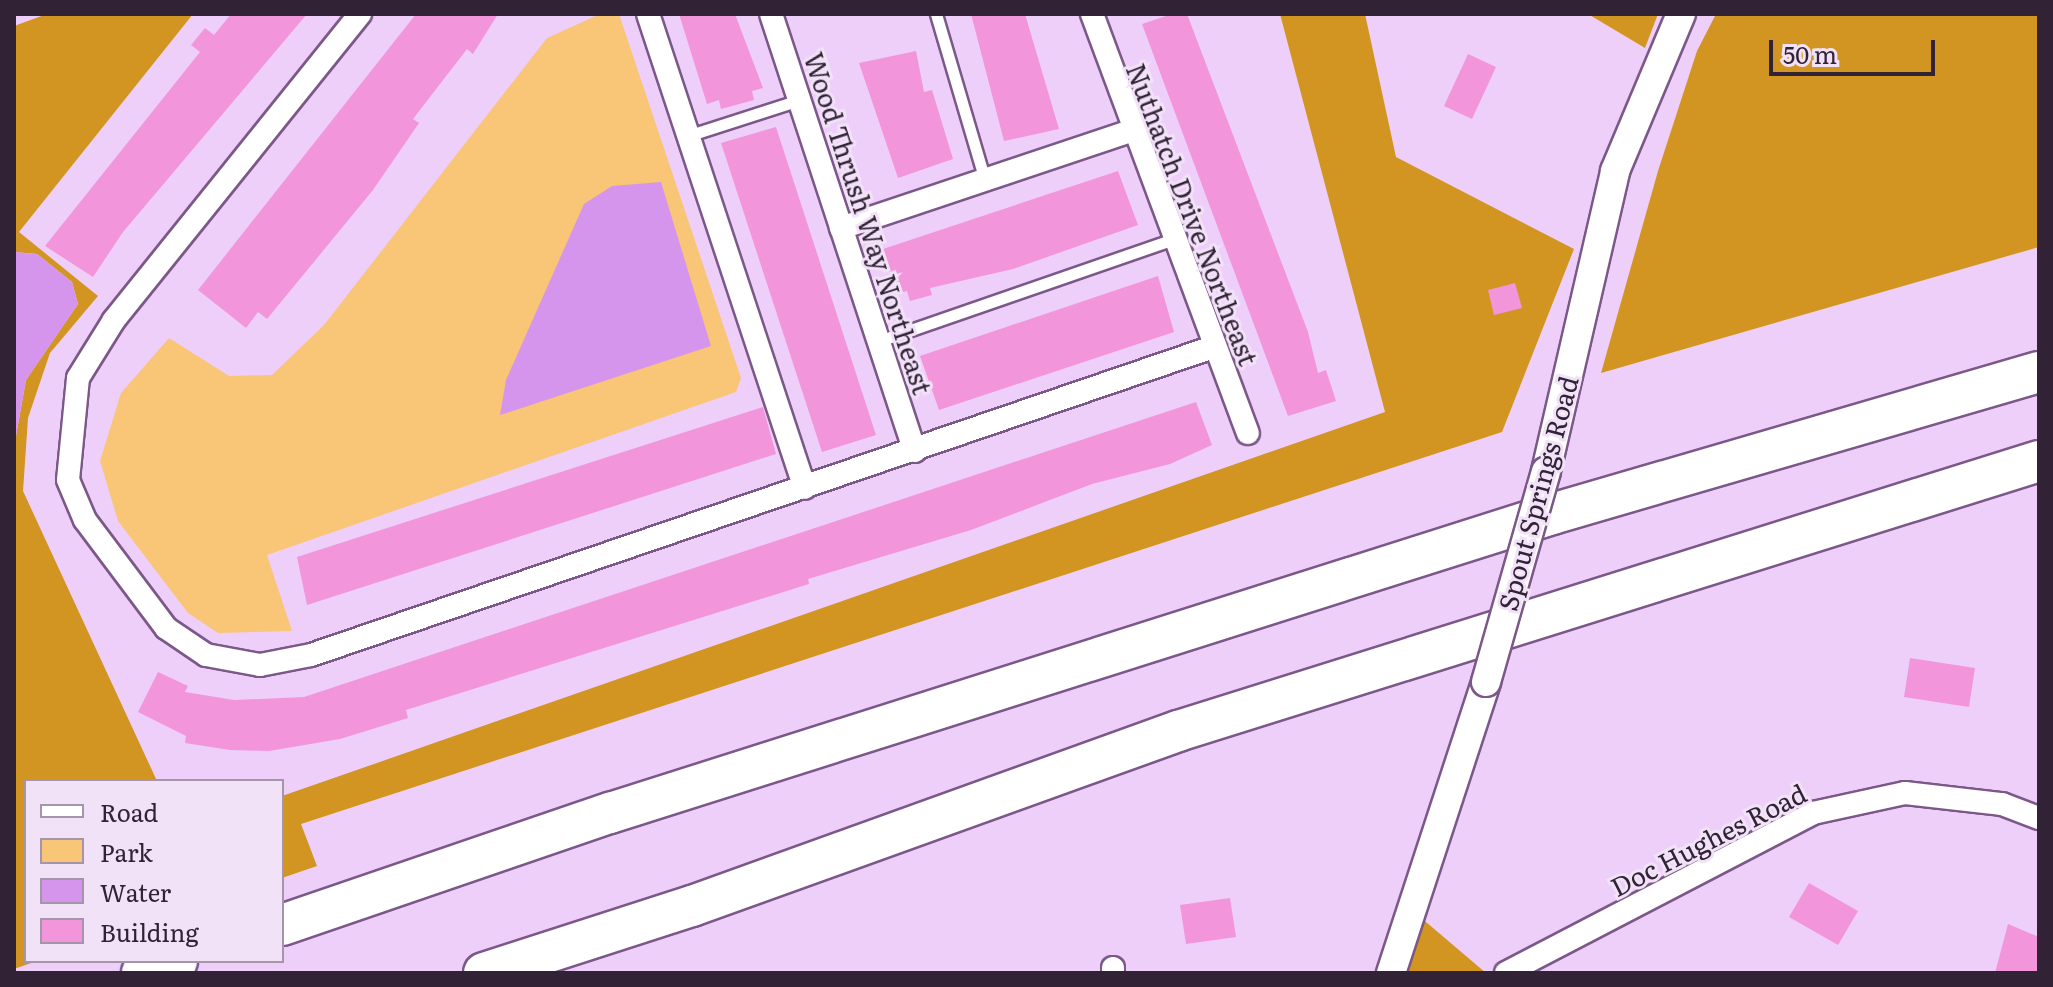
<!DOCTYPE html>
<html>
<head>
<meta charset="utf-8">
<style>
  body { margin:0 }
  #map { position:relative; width:2053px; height:987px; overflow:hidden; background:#eecffa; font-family:Literata,serif }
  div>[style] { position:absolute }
  .green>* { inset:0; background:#f9c576 }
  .forest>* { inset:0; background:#d39521 }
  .water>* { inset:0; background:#d595ed }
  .building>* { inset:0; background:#f295db }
  .roads { filter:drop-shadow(2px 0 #7b5888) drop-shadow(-2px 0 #7b5888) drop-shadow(0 2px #7b5888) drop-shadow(0 -2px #7b5888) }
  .service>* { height:11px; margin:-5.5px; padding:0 5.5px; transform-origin:5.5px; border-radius:5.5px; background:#fff }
  .minor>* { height:22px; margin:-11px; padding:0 11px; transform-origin:11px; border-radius:11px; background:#fff }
  .tertiary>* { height:28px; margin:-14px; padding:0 14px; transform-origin:14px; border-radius:14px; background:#fff }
  .motorway>* { height:40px; margin:-20px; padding:0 20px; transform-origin:20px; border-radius:20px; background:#fff }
  .bridges { filter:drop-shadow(2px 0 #7b5888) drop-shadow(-2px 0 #7b5888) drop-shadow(0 2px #7b5888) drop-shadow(0 -2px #7b5888) }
  .tertiary-bridge>* { height:28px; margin:-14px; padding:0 14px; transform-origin:14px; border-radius:14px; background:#fff }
  span { translate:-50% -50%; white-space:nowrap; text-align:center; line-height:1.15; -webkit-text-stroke:6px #f2e2f8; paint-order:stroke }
  .street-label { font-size:26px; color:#312236 }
  .frame { position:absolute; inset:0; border:16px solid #312236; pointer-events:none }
  .legend { position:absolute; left:24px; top:779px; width:260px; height:184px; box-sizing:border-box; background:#f2e2f8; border:2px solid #a595aa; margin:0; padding:10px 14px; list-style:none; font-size:24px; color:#312236 }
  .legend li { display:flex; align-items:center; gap:16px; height:40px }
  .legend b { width:40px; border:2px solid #a595aa }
  .scale { position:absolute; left:1769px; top:40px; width:166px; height:36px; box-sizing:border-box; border:4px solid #312236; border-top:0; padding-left:10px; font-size:24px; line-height:28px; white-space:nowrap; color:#312236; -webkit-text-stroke:6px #f2e2f8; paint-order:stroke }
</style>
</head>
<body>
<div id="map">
  <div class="green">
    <div style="clip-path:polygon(600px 14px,619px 14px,741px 378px,736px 392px,267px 555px,292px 631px,218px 633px,188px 613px,118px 521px,100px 461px,121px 393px,169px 338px,229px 376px,272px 375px,324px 325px,547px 38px)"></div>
  </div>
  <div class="forest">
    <div style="clip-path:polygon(47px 14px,193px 14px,19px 232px,98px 296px,50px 353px,28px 418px,23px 491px,157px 781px,26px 781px,26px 961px,37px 961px,14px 969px,14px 447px,26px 380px,78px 304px,72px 282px,37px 254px,14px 252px,14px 26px)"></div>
    <div style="clip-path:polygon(1280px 14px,1365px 14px,1396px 157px,1574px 249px,1502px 432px,301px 824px,317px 866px,282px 878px,282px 796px,1385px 412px)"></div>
    <div style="clip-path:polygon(1588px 14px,1658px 14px,1645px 48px)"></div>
    <div style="clip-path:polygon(1716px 14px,2039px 14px,2039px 247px,1601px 373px,1658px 171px,1697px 51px)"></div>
    <div style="clip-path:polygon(1406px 905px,1486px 973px,1379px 973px)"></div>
  </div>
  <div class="water">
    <div style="clip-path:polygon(661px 182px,711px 346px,500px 415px,506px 380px,584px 204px,612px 186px)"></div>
    <div style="clip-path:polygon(14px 252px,37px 254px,72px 282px,78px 304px,26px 380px,14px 447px)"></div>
  </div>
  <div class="building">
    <div style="clip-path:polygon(231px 14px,307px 14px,123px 232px,93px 277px,45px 246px,200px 52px,191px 45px,205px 28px,214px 35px)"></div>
    <div style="clip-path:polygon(416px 14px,498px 14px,473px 54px,467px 49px,413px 119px,419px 123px,373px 190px,267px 319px,258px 312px,246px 328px,198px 290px)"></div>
    <div style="clip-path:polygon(679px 14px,735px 14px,763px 88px,752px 91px,754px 100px,721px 109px,719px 100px,707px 104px)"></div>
    <div style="clip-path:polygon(971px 14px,1025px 14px,1059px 129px,1004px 141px)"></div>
    <div style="clip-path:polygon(1172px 14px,1187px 14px,1308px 332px,1318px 373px,1326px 370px,1336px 401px,1288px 416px,1142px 24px)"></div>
    <div style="clip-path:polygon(916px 51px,924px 92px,932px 90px,953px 159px,898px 178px,859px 63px)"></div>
    <div style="clip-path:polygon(1468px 54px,1496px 67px,1472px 119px,1444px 106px)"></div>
    <div style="clip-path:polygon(776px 127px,876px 435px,822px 452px,721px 143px)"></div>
    <div style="clip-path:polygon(1118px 171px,1138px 225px,1013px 269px,930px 288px,932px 295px,910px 301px,907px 291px,896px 294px,883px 249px)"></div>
    <div style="clip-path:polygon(1158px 276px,1174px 332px,939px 410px,920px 356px)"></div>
    <div style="clip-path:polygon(1515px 283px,1522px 308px,1494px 315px,1488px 290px)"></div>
    <div style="clip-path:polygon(1196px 402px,1212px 445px,1170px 464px,1092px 484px,971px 530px,808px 579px,809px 584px,406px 710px,408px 718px,340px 739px,269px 751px,230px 750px,185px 743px,186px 736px,138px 712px,158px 672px,188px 686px,185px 692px,234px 700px,304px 697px)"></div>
    <div style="clip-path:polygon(763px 407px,776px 454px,307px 605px,297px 557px)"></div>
    <div style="clip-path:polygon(1910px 658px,1975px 668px,1969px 707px,1904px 697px)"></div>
    <div style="clip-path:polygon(1809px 883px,1858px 911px,1838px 945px,1789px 917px)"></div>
    <div style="clip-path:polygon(1230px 898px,1236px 937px,1186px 944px,1180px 905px)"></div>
    <div style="clip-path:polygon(2008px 924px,2039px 937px,2039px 973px,1995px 973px)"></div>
  </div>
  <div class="roads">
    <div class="service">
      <div style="left:936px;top:14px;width:173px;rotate:73.6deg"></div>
      <div style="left:687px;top:136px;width:118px;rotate:-17.8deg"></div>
      <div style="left:879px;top:341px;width:311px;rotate:-19.1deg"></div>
    </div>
    <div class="minor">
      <div style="left:360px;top:14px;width:393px;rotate:128.8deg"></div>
      <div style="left:114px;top:320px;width:68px;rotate:121.8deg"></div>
      <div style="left:78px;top:378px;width:102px;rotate:95.6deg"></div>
      <div style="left:68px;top:480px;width:43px;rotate:67deg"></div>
      <div style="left:85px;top:520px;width:135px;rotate:53.1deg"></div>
      <div style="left:166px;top:628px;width:48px;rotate:34deg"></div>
      <div style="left:206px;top:655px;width:55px;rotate:10.5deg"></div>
      <div style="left:260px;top:665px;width:52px;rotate:-11.1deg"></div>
      <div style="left:311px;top:655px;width:953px;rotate:-18.85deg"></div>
      <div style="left:648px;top:14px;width:499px;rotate:71.7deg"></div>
      <div style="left:771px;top:14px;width:460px;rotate:71.8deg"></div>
      <div style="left:1092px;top:14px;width:447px;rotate:69.6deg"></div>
      <div style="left:841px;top:228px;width:306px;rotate:-18.5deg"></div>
      <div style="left:1113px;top:973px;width:5px;rotate:-90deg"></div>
      <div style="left:1506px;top:973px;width:346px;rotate:-27.5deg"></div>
      <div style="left:1813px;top:813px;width:94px;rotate:-12.3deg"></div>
      <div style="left:1905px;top:793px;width:98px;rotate:6.5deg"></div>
      <div style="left:2002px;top:804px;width:40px;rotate:21deg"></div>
    </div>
    <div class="tertiary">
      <div style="left:1546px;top:471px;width:308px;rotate:-77deg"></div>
      <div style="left:1615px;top:171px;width:170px;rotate:-67.2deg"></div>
      <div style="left:1391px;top:973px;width:306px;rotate:-71.9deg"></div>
    </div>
    <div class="motorway">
      <div style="left:282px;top:925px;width:347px;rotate:-18.9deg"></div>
      <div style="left:610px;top:813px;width:988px;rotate:-17.61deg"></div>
      <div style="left:1552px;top:514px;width:507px;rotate:-16.26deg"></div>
      <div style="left:142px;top:973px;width:37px;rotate:-19deg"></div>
      <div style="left:484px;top:973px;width:219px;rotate:-17.9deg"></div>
      <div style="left:692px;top:906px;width:517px;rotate:-19.8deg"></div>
      <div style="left:1178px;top:731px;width:902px;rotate:-17.41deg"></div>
    </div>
  </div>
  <div class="bridges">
    <div class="tertiary-bridge">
      <div style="left:1486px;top:682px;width:219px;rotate:-74.1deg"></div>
    </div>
  </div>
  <div class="street-label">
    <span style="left:1193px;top:214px;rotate:69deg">Nuthatch Drive Northeast</span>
    <span style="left:869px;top:223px;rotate:72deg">Wood Thrush Way Northeast</span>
    <span style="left:1537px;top:493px;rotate:-75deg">Spout Springs Road</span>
    <span style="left:1708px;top:839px;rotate:-27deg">Doc Hughes Road</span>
  </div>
  <div class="frame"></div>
  <ul class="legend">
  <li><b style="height:10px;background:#fff"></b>Road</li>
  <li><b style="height:22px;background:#f9c576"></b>Park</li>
  <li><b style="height:22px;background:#d595ed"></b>Water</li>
  <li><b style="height:22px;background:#f295db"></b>Building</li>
  </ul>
  <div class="scale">50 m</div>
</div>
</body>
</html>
